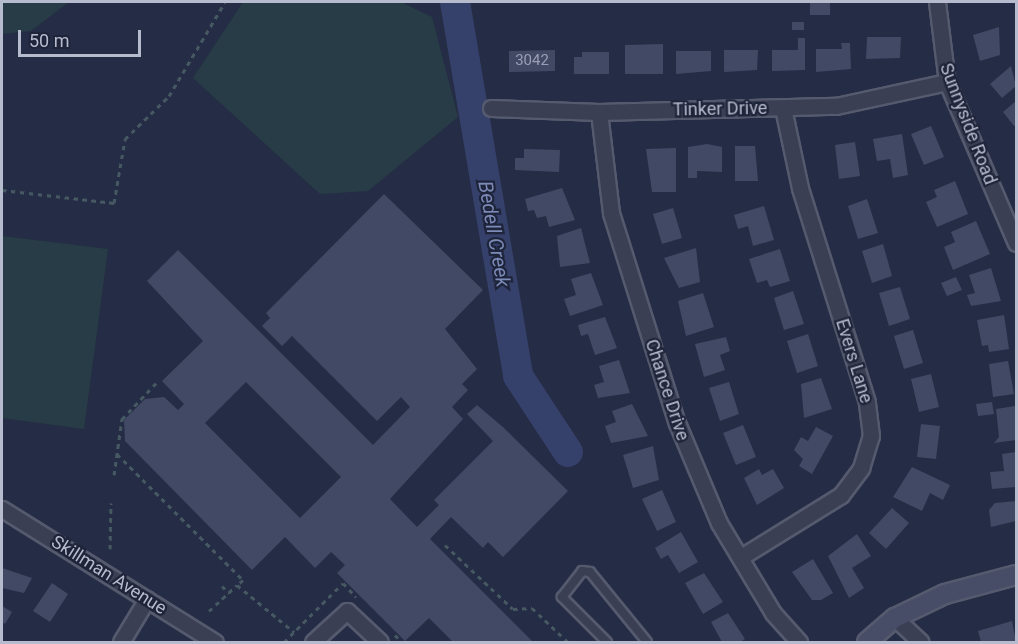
<!DOCTYPE html>
<html>
<head>
<meta charset="utf-8">
<style>
  body { margin:0 }
  #map { position:relative; width:1018px; height:644px; overflow:hidden; background:#252c45; font-family:Roboto,sans-serif }
  div>[style] { position:absolute }
  .green>* { inset:0; background:#273c46 }
  .river>* { height:30px; margin:-15px; padding:0 15px; transform-origin:15px; border-radius:15px; background:#36416b }
  .building>* { inset:0; background:#424965 }
  .path>* { height:3px; margin-top:-1.5px; transform-origin:0; background:repeating-linear-gradient(90deg,#465962 0 4.5px,transparent 0 9px) }
  .roads { filter:drop-shadow(2px 0 #555a6e) drop-shadow(-2px 0 #555a6e) drop-shadow(0 2px #555a6e) drop-shadow(0 -2px #555a6e) }
  .service>* { height:8px; margin:-4px; padding:0 4px; transform-origin:4px; border-radius:4px; background:#3a3f54 }
  .minor>* { height:15px; margin:-7.5px; padding:0 7.5px; transform-origin:7.5px; border-radius:7.5px; background:#3a3f54 }
  .secondary>* { height:18px; margin:-9px; padding:0 9px; transform-origin:9px; border-radius:9px; background:#474d67 }
  span { translate:-50% -50%; white-space:nowrap; text-align:center; line-height:1.15; -webkit-text-stroke:4.5px #1e243a; paint-order:stroke }
  .number-label { font-size:15px; color:#9a9eb4 }
  .number-label span { -webkit-text-stroke-width:0 }
  .street-label { font-size:18px; color:#b7bbce }
  .water-label { font-size:20px; color:#7c8ab7; font-style:italic }
  .frame { position:absolute; inset:0; border:3px solid #b7bbce; pointer-events:none }
  .scale { position:absolute; left:18px; top:30px; width:123px; height:27px; box-sizing:border-box; border:3px solid #b7bbce; border-top:0; padding-left:8px; font-size:18px; line-height:21px; white-space:nowrap; color:#b7bbce; -webkit-text-stroke:4px #1e243a; paint-order:stroke }
</style>
</head>
<body>
<div id="map">
  <div class="green">
    <div style="clip-path:polygon(2px 2px,69px 2px,31px 31px,2px 34px)"></div>
    <div style="clip-path:polygon(243px 2px,401px 2px,432px 17px,458px 117px,368px 191px,320px 194px,193px 78px)"></div>
    <div style="clip-path:polygon(2px 236px,108px 249px,84px 429px,2px 418px)"></div>
  </div>
  <div class="river">
    <div style="left:455px;top:2px;width:379px;rotate:80.4deg"></div>
    <div style="left:518px;top:376px;width:91px;rotate:56.7deg"></div>
  </div>
  <div class="building">
    <div style="clip-path:polygon(810px 2px,830px 2px,830px 15px,810px 15px)"></div>
    <div style="clip-path:polygon(792px 22px,804px 22px,804px 30px,792px 30px)"></div>
    <div style="clip-path:polygon(999px 27px,1000px 55px,980px 61px,973px 35px)"></div>
    <div style="clip-path:polygon(867px 37px,901px 37px,900px 58px,866px 59px)"></div>
    <div style="clip-path:polygon(798px 38px,805px 38px,805px 70px,772px 71px,772px 50px,798px 50px)"></div>
    <div style="clip-path:polygon(841px 43px,850px 43px,851px 69px,816px 72px,816px 49px,842px 49px)"></div>
    <div style="clip-path:polygon(663px 44px,663px 74px,625px 74px,625px 45px)"></div>
    <div style="clip-path:polygon(555px 50px,555px 71px,509px 72px,509px 51px)"></div>
    <div style="clip-path:polygon(724px 50px,758px 50px,757px 70px,724px 72px)"></div>
    <div style="clip-path:polygon(676px 51px,711px 51px,711px 71px,676px 74px)"></div>
    <div style="clip-path:polygon(582px 52px,609px 52px,609px 74px,574px 74px,574px 57px,582px 57px)"></div>
    <div style="clip-path:polygon(1011px 66px,1016px 86px,1002px 98px,990px 84px)"></div>
    <div style="clip-path:polygon(1016px 101px,1016px 125px,1014px 126px,1003px 112px)"></div>
    <div style="clip-path:polygon(931px 126px,944px 157px,924px 165px,911px 134px)"></div>
    <div style="clip-path:polygon(902px 134px,908px 175px,893px 178px,890px 159px,877px 161px,873px 139px)"></div>
    <div style="clip-path:polygon(855px 142px,860px 176px,839px 179px,835px 145px)"></div>
    <div style="clip-path:polygon(707px 144px,722px 147px,722px 172px,697px 171px,697px 178px,688px 178px,688px 147px)"></div>
    <div style="clip-path:polygon(735px 146px,755px 146px,758px 181px,735px 181px)"></div>
    <div style="clip-path:polygon(676px 148px,676px 192px,652px 192px,646px 149px)"></div>
    <div style="clip-path:polygon(524px 149px,560px 150px,559px 172px,515px 170px,515px 158px,524px 158px)"></div>
    <div style="clip-path:polygon(955px 181px,968px 214px,937px 227px,926px 202px,937px 197px,934px 190px)"></div>
    <div style="clip-path:polygon(562px 188px,575px 220px,549px 227px,546px 216px,537px 218px,534px 210px,528px 211px,525px 199px)"></div>
    <div style="clip-path:polygon(evenodd,384px 194px,483px 290px,445px 329px,477px 369px,462px 384px,468px 390px,452px 407px,463px 419px,390px 499px,417px 527px,439px 505px,434px 500px,493px 441px,467px 414px,477px 405px,504px 428px,568px 491px,503px 557px,488px 542px,483px 548px,451px 517px,430px 539px,533px 642px,453px 642px,429px 618px,405px 641px,337px 573px,345px 565px,331px 552px,315px 568px,285px 537px,252px 570px,125px 441px,124px 420px,145px 399px,164px 397px,178px 410px,184px 404px,162px 381px,203px 341px,147px 281px,178px 250px,373px 445px,410px 407px,401px 397px,377px 421px,292px 336px,282px 346px,262px 326px,270px 318px,266px 313px,384px 194px,246px 382px,341px 477px,300px 518px,205px 423px,246px 382px)"></div>
    <div style="clip-path:polygon(867px 199px,878px 233px,858px 239px,848px 206px)"></div>
    <div style="clip-path:polygon(764px 206px,774px 240px,753px 246px,748px 226px,738px 229px,734px 215px)"></div>
    <div style="clip-path:polygon(673px 208px,682px 238px,662px 244px,653px 214px)"></div>
    <div style="clip-path:polygon(976px 221px,990px 254px,953px 270px,944px 247px,955px 242px,951px 232px)"></div>
    <div style="clip-path:polygon(581px 228px,590px 263px,560px 267px,557px 236px)"></div>
    <div style="clip-path:polygon(883px 244px,892px 276px,872px 283px,862px 251px)"></div>
    <div style="clip-path:polygon(696px 248px,700px 282px,679px 288px,664px 258px)"></div>
    <div style="clip-path:polygon(780px 249px,790px 281px,770px 287px,767px 280px,757px 283px,749px 259px)"></div>
    <div style="clip-path:polygon(991px 268px,1001px 301px,971px 306px,967px 295px,975px 293px,969px 275px)"></div>
    <div style="clip-path:polygon(591px 273px,603px 305px,570px 316px,564px 299px,576px 295px,571px 279px)"></div>
    <div style="clip-path:polygon(956px 277px,962px 290px,947px 296px,941px 283px)"></div>
    <div style="clip-path:polygon(900px 287px,910px 319px,889px 326px,879px 293px)"></div>
    <div style="clip-path:polygon(793px 291px,804px 324px,784px 330px,774px 298px)"></div>
    <div style="clip-path:polygon(703px 293px,714px 327px,686px 336px,678px 301px)"></div>
    <div style="clip-path:polygon(1004px 315px,1009px 349px,989px 352px,988px 345px,982px 346px,977px 320px)"></div>
    <div style="clip-path:polygon(605px 317px,617px 348px,595px 355px,588px 334px,581px 336px,578px 325px)"></div>
    <div style="clip-path:polygon(913px 330px,923px 363px,904px 369px,894px 336px)"></div>
    <div style="clip-path:polygon(808px 334px,818px 366px,797px 373px,787px 341px)"></div>
    <div style="clip-path:polygon(726px 337px,730px 351px,720px 355px,725px 370px,704px 377px,695px 344px)"></div>
    <div style="clip-path:polygon(619px 360px,630px 393px,598px 398px,594px 385px,604px 382px,599px 366px)"></div>
    <div style="clip-path:polygon(1008px 361px,1014px 394px,993px 397px,989px 364px)"></div>
    <div style="clip-path:polygon(931px 374px,939px 407px,919px 412px,911px 379px)"></div>
    <div style="clip-path:polygon(821px 378px,832px 409px,804px 418px,801px 384px)"></div>
    <div style="clip-path:polygon(729px 382px,739px 414px,720px 421px,709px 388px)"></div>
    <div style="clip-path:polygon(992px 402px,994px 414px,978px 416px,976px 404px)"></div>
    <div style="clip-path:polygon(632px 404px,648px 436px,611px 443px,605px 426px,616px 422px,612px 411px)"></div>
    <div style="clip-path:polygon(1015px 406px,1016px 440px,994px 443px,999px 437px,996px 409px)"></div>
    <div style="clip-path:polygon(921px 424px,940px 426px,936px 459px,917px 457px)"></div>
    <div style="clip-path:polygon(743px 425px,756px 457px,736px 465px,723px 433px)"></div>
    <div style="clip-path:polygon(816px 427px,833px 436px,812px 474px,799px 466px,803px 459px,794px 450px,801px 437px,808px 441px)"></div>
    <div style="clip-path:polygon(653px 446px,659px 480px,633px 488px,623px 455px)"></div>
    <div style="clip-path:polygon(1016px 452px,1016px 487px,992px 489px,990px 472px,1004px 471px,1002px 454px)"></div>
    <div style="clip-path:polygon(912px 467px,950px 485px,943px 500px,930px 493px,922px 511px,893px 497px)"></div>
    <div style="clip-path:polygon(759px 469px,762px 475px,773px 469px,784px 488px,757px 505px,744px 478px)"></div>
    <div style="clip-path:polygon(662px 490px,676px 522px,657px 531px,642px 499px)"></div>
    <div style="clip-path:polygon(1016px 501px,1016px 521px,991px 527px,989px 510px,995px 503px)"></div>
    <div style="clip-path:polygon(892px 508px,909px 523px,886px 549px,869px 533px)"></div>
    <div style="clip-path:polygon(681px 532px,698px 562px,679px 573px,668px 555px,661px 559px,655px 548px)"></div>
    <div style="clip-path:polygon(857px 534px,871px 556px,852px 568px,864px 588px,849px 598px,828px 556px)"></div>
    <div style="clip-path:polygon(813px 559px,833px 593px,821px 600px,812px 600px,792px 572px)"></div>
    <div style="clip-path:polygon(2px 568px,32px 578px,24px 593px,2px 588px)"></div>
    <div style="clip-path:polygon(704px 573px,723px 602px,703px 614px,685px 583px)"></div>
    <div style="clip-path:polygon(52px 583px,68px 594px,50px 622px,33px 611px)"></div>
    <div style="clip-path:polygon(2px 606px,12px 612px,5px 624px,2px 622px)"></div>
    <div style="clip-path:polygon(728px 613px,745px 639px,740px 642px,722px 642px,711px 622px)"></div>
    <div style="clip-path:polygon(1012px 621px,1016px 642px,981px 642px,978px 631px)"></div>
  </div>
  <div class="path">
    <div style="left:2px;top:190px;width:113px;rotate:6.6deg"></div>
    <div style="left:114px;top:203px;width:65px;rotate:-80.2deg"></div>
    <div style="left:125px;top:139px;width:62px;rotate:-44.3deg"></div>
    <div style="left:169px;top:96px;width:109px;rotate:-59.2deg"></div>
    <div style="left:117px;top:454px;width:178px;rotate:45deg"></div>
    <div style="left:243px;top:580px;width:8px;rotate:140deg"></div>
    <div style="left:114px;top:475px;width:57px;rotate:-81.9deg"></div>
    <div style="left:122px;top:419px;width:50px;rotate:-46.6deg"></div>
    <div style="left:445px;top:545px;width:93px;rotate:43.3deg"></div>
    <div style="left:513px;top:609px;width:19px;rotate:-3deg"></div>
    <div style="left:532px;top:608px;width:50px;rotate:43.4deg"></div>
    <div style="left:110px;top:549px;width:46px;rotate:-88.8deg"></div>
    <div style="left:222px;top:586px;width:10px;rotate:45deg"></div>
    <div style="left:209px;top:611px;width:38px;rotate:-43deg"></div>
    <div style="left:237px;top:585px;width:74px;rotate:39.5deg"></div>
    <div style="left:395px;top:635px;width:10px;rotate:45deg"></div>
    <div style="left:284px;top:642px;width:83px;rotate:-45deg"></div>
    <div style="left:343px;top:583px;width:19px;rotate:47deg"></div>
  </div>
  <div class="roads">
    <div class="service">
      <div style="left:607px;top:642px;width:64px;rotate:-135deg"></div>
      <div style="left:562px;top:597px;width:33px;rotate:-52deg"></div>
      <div style="left:582px;top:571px;width:8px;rotate:7deg"></div>
      <div style="left:590px;top:572px;width:90px;rotate:50.8deg"></div>
    </div>
    <div class="minor">
      <div style="left:937px;top:2px;width:81px;rotate:82.9deg"></div>
      <div style="left:947px;top:82px;width:175px;rotate:66.8deg"></div>
      <div style="left:491px;top:108px;width:108px;rotate:2.1deg"></div>
      <div style="left:599px;top:112px;width:237px;rotate:-1.5deg"></div>
      <div style="left:836px;top:106px;width:114px;rotate:-12.2deg"></div>
      <div style="left:599px;top:112px;width:102px;rotate:83.2deg"></div>
      <div style="left:611px;top:213px;width:220px;rotate:72.6deg"></div>
      <div style="left:677px;top:423px;width:108px;rotate:67.2deg"></div>
      <div style="left:719px;top:523px;width:105px;rotate:59deg"></div>
      <div style="left:773px;top:613px;width:39px;rotate:48deg"></div>
      <div style="left:2px;top:509px;width:251px;rotate:32deg"></div>
      <div style="left:741px;top:557px;width:118px;rotate:-31.8deg"></div>
      <div style="left:841px;top:495px;width:34px;rotate:-53deg"></div>
      <div style="left:861px;top:468px;width:34px;rotate:-73deg"></div>
      <div style="left:871px;top:436px;width:34px;rotate:-97deg"></div>
      <div style="left:867px;top:402px;width:224px;rotate:-107.4deg"></div>
      <div style="left:800px;top:188px;width:82px;rotate:-102deg"></div>
      <div style="left:895px;top:618px;width:35px;rotate:43deg"></div>
      <div style="left:121px;top:642px;width:50px;rotate:-58.8deg"></div>
      <div style="left:313px;top:642px;width:46px;rotate:-42.4deg"></div>
      <div style="left:347px;top:611px;width:45px;rotate:43.2deg"></div>
    </div>
    <div class="secondary">
      <div style="left:867px;top:642px;width:37px;rotate:-41deg"></div>
      <div style="left:895px;top:618px;width:55px;rotate:-25.6deg"></div>
      <div style="left:945px;top:594px;width:73px;rotate:-15deg"></div>
    </div>
  </div>
  <div class="number-label">
    <span style="left:532px;top:61px">3042</span>
  </div>
  <div class="street-label">
    <span style="left:720px;top:109px;rotate:-1deg">Tinker Drive</span>
    <span style="left:968px;top:124px;rotate:69deg">Sunnyside Road</span>
    <span style="left:854px;top:361px;rotate:73deg">Evers Lane</span>
    <span style="left:667px;top:390px;rotate:72deg">Chance Drive</span>
    <span style="left:109px;top:575px;rotate:32deg">Skillman Avenue</span>
  </div>
  <div class="water-label">
    <span style="left:494px;top:234px;rotate:80deg">Bedell Creek</span>
  </div>
  <div class="frame"></div>
  <div class="scale">50 m</div>
</div>
</body>
</html>
